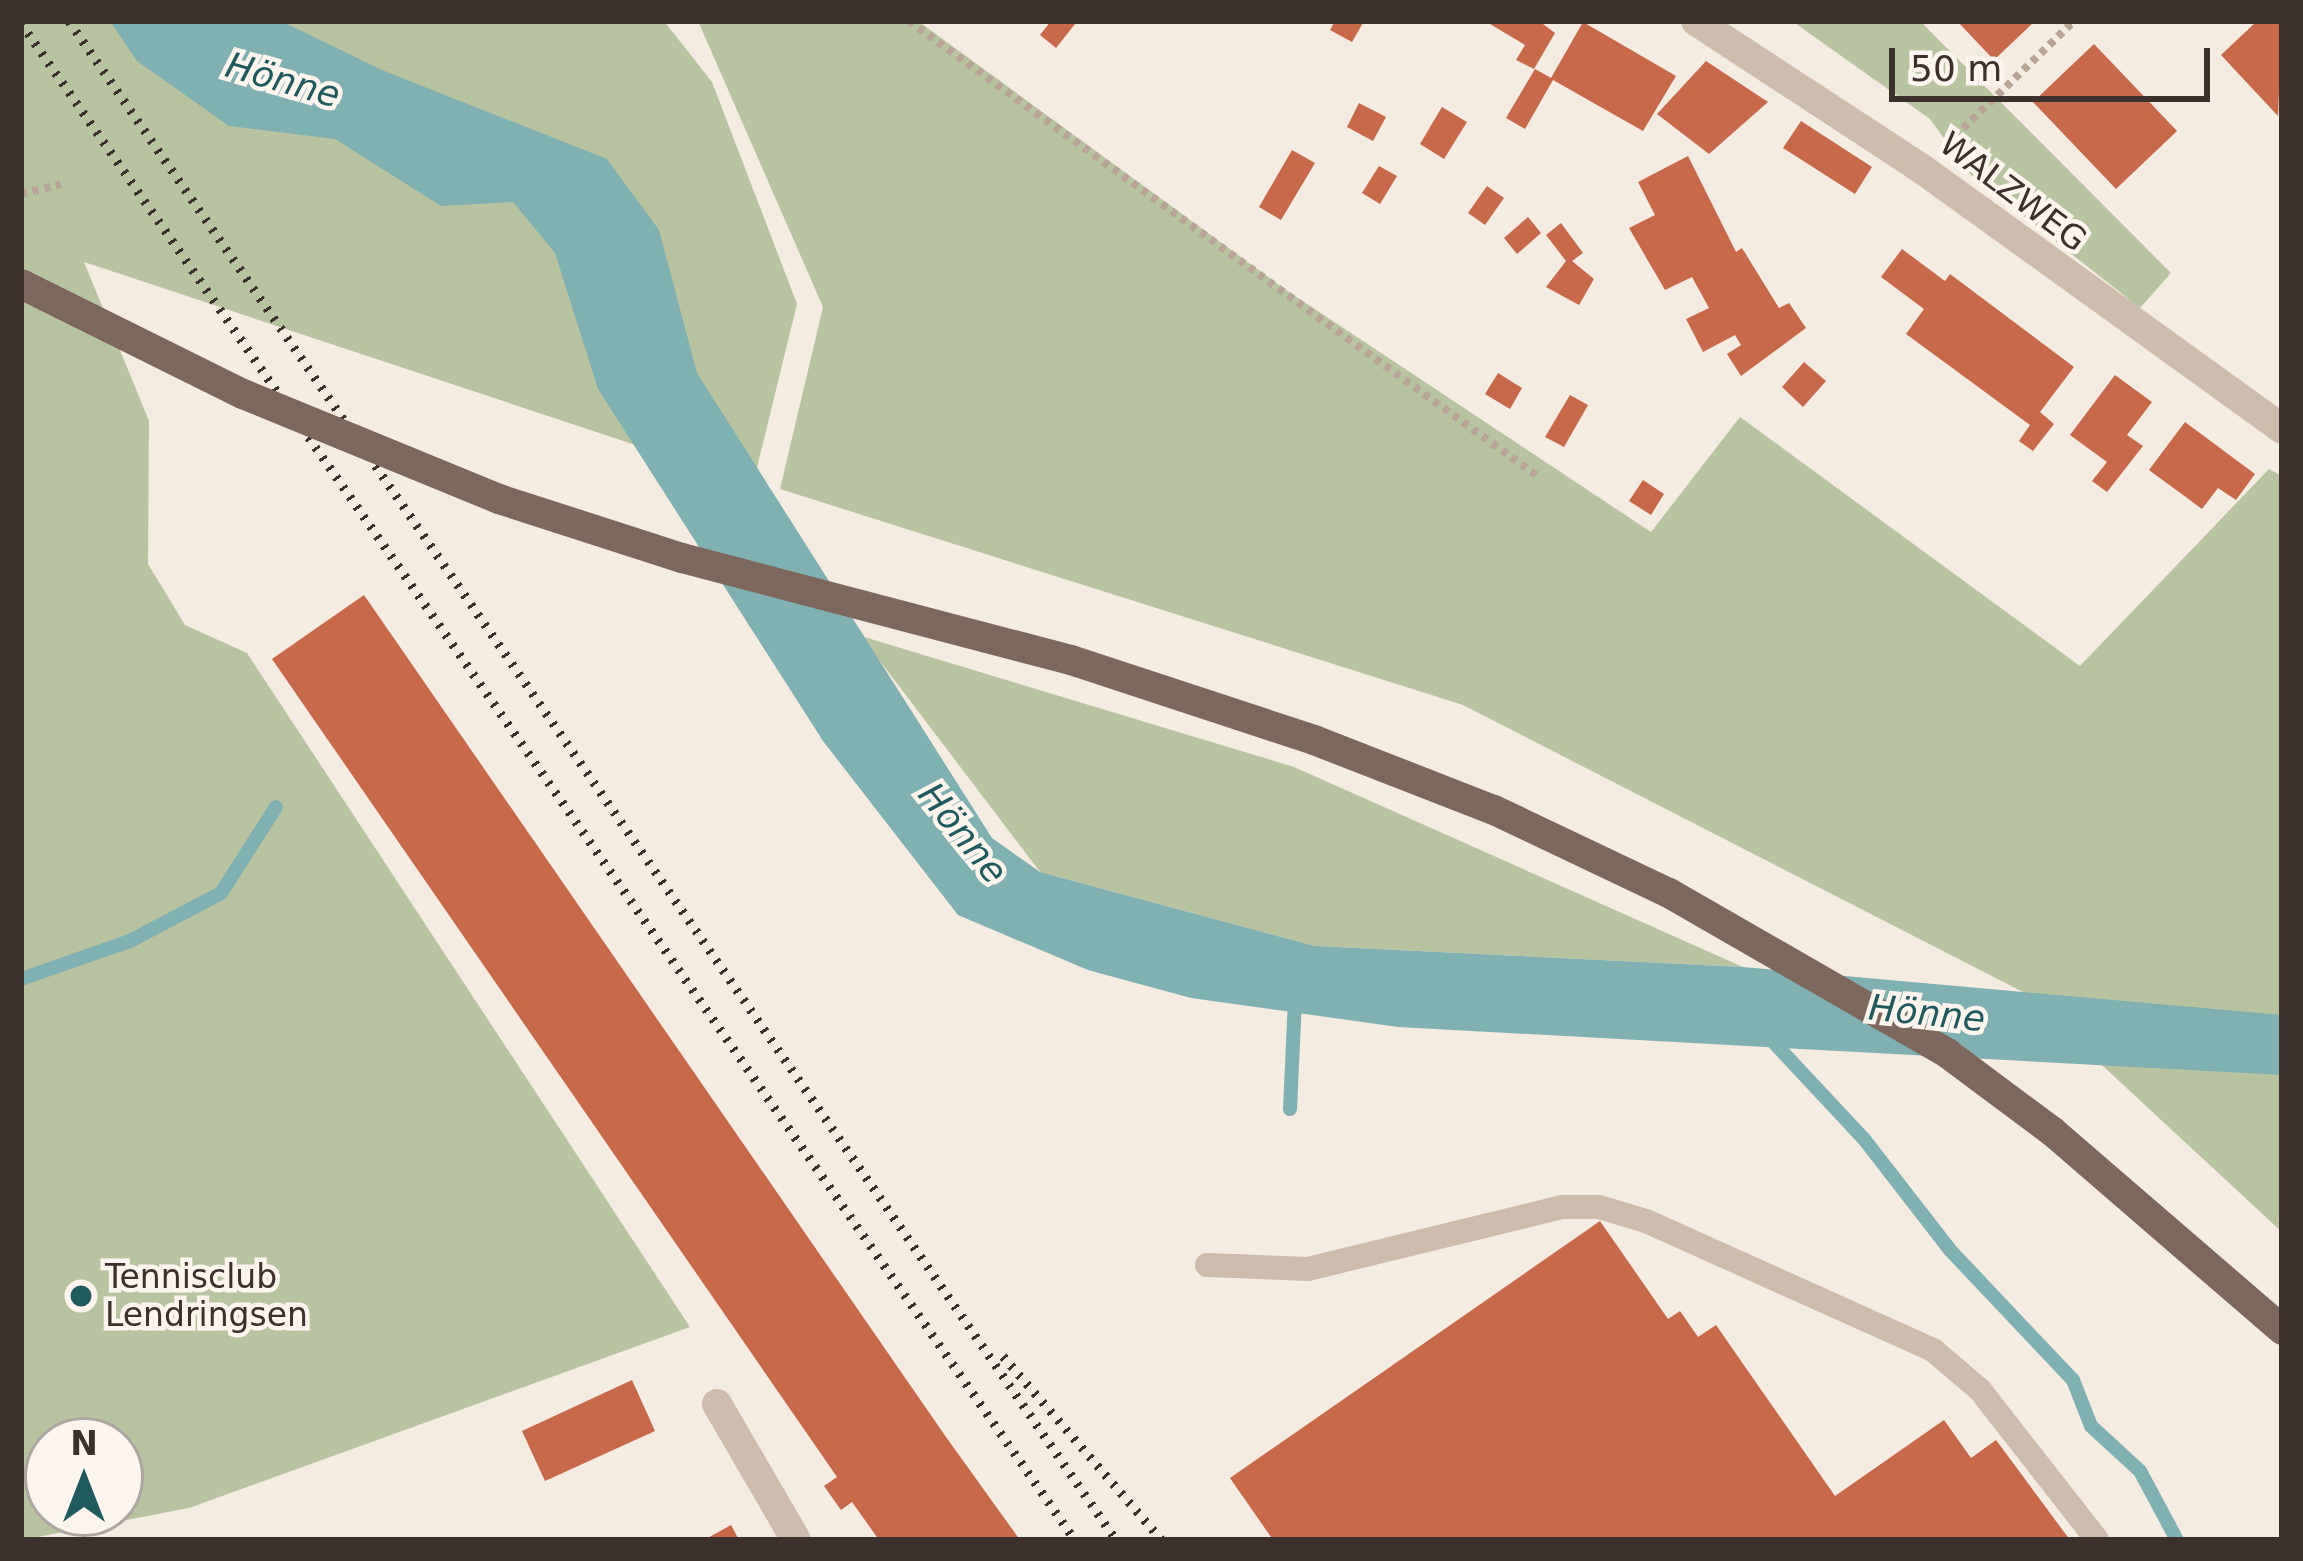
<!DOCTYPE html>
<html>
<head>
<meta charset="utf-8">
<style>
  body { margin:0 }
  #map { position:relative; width:2303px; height:1561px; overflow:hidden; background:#f4ebe1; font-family:"DejaVu Sans",sans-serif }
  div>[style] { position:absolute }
  .green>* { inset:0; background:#b8c4a0 }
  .water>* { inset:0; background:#7fb0b2 }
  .stream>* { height:14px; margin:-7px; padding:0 7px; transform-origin:7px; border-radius:7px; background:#7fb0b2 }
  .building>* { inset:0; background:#c8694b }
  .path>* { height:8px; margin-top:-4px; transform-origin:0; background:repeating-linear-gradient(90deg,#b9a596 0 6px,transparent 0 12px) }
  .service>* { height:24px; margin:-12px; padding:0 12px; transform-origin:12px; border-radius:12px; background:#cdbbac }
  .minor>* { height:30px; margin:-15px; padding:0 15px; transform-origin:15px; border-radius:15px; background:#cdbbac }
  .primary>* { height:30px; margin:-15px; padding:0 15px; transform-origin:15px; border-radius:15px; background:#7d675c }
  .rail>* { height:9px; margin-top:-4.5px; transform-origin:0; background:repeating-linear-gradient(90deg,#3b302b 0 3px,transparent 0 12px) }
  .primary-bridge>* { height:30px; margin:-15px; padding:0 15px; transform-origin:15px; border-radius:15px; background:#7d675c }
  .dots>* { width:33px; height:33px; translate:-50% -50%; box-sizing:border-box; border:6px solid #fbf5ee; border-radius:50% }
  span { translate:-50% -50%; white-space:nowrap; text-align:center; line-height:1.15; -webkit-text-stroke:9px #fbf5ee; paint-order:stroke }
  .street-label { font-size:33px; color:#3b302b }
  .poi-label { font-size:33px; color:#3b302b }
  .left { translate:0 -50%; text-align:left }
  .water-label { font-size:36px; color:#1f5a5e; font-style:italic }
  .frame { position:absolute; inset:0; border:24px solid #3b302b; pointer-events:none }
  .north { position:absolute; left:24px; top:1417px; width:120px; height:120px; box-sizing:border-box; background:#fbf5ee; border:3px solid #aea6a0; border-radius:50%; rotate:0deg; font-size:33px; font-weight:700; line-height:48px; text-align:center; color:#3b302b }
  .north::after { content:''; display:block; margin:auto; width:42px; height:54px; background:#1f5a5e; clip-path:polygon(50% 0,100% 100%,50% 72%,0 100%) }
  .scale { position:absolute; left:1889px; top:48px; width:321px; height:54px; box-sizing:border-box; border:6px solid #3b302b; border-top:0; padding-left:15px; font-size:36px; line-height:42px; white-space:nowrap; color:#3b302b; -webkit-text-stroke:9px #fbf5ee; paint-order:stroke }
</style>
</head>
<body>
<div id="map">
  <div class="green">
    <div style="clip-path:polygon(evenodd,21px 21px,664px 21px,712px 82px,797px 304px,753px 484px,84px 262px,149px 421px,148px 564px,185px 625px,247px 653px,690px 1327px,189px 1508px,22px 1540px,21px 21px,48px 1441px,120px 1441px,120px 1513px,48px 1513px,48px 1441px)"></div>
    <div style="clip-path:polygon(698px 21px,918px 21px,1286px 290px,1651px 532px,1740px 417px,2080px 666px,2269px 469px,2282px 476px,2282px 1232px,2023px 992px,1463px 705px,780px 489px,823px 307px)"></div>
    <div style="clip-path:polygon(1792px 21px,1920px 21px,2171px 273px,2140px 308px,1970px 174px,1930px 119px)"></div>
    <div style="clip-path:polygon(861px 636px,1294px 767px,1743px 967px,1315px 946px,1040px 872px)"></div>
  </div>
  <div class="water">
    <div style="clip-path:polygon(110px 21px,281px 21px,382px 70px,607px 159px,659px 230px,697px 373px,992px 838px,1040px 872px,1315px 946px,1743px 967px,2282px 1015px,2282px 1075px,1398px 1027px,1191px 998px,1088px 970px,958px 915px,823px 741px,598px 389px,555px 253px,513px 202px,441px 206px,335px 139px,229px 126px,137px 61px)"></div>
  </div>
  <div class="stream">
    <div style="left:21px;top:979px;width:115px;rotate:-19.2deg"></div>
    <div style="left:130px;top:941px;width:103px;rotate:-27.8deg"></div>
    <div style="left:221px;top:893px;width:102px;rotate:-57.4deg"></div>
    <div style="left:1765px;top:1033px;width:145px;rotate:47deg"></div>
    <div style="left:1864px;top:1139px;width:140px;rotate:52.2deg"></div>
    <div style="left:1950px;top:1250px;width:179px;rotate:46.6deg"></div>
    <div style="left:2073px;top:1380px;width:49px;rotate:68.6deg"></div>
    <div style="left:2091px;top:1426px;width:67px;rotate:42.6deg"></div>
    <div style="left:2140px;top:1471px;width:78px;rotate:61.8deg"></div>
    <div style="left:1290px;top:1109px;width:109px;rotate:-87.4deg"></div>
  </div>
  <div class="building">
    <div style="clip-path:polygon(1051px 21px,1075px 24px,1056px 48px,1040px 35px)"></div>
    <div style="clip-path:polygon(1335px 21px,1364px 21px,1352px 42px,1330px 30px)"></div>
    <div style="clip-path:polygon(1485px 21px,1539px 21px,1555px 33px,1534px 69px,1516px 60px,1525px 45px)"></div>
    <div style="clip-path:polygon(1957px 21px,2035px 21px,1994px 60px)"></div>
    <div style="clip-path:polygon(2257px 21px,2282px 21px,2278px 116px,2221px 55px)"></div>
    <div style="clip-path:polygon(1583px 22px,1676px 76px,1643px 131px,1553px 80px,1525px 129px,1506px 118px,1535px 69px,1551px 78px)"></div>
    <div style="clip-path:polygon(2094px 44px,2177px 131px,2116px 189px,2033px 102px)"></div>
    <div style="clip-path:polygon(1706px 61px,1768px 102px,1709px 154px,1657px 114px)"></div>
    <div style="clip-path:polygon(1359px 103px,1386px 117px,1373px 141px,1347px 127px)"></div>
    <div style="clip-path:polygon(1442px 107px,1467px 122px,1444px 159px,1420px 144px)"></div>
    <div style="clip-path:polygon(1801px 121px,1872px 167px,1855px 194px,1783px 148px)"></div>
    <div style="clip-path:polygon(1292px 150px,1315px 163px,1281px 220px,1259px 207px)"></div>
    <div style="clip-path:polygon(1688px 156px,1736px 252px,1742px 248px,1779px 308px,1789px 303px,1806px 328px,1741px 376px,1727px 354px,1741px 345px,1735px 335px,1703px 352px,1686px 319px,1709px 308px,1692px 277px,1665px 290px,1629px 228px,1655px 215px,1638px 182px)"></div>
    <div style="clip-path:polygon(1379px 166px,1397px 176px,1380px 204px,1362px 193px)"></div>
    <div style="clip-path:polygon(1487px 186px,1504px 198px,1485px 225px,1468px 213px)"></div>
    <div style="clip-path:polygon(1528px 217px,1541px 233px,1517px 254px,1504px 238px)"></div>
    <div style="clip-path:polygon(1561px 223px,1583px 253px,1572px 261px,1594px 279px,1579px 305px,1546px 287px,1566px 261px,1546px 235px)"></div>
    <div style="clip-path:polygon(1902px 249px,1945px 281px,1950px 274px,2074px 367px,2040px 412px,2054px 424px,2033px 451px,2019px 441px,2030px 425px,1906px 334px,1924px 309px,1881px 277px)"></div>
    <div style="clip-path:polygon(1804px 362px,1826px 381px,1803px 407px,1782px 387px)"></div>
    <div style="clip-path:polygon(1498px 373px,1522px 388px,1510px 409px,1485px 394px)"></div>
    <div style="clip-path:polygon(2115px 375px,2152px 402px,2127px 435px,2143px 446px,2107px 492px,2092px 481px,2107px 462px,2070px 435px)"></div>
    <div style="clip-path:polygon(1570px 395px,1588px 405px,1564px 447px,1545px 437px)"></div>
    <div style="clip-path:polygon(2185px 422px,2255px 474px,2236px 500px,2218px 488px,2202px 509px,2149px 470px)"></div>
    <div style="clip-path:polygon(1643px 480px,1664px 494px,1651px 515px,1629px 501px)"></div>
    <div style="clip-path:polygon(364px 595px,946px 1437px,1020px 1540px,879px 1540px,852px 1502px,841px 1510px,824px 1486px,837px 1477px,272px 659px)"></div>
    <div style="clip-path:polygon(1600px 1221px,1668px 1319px,1680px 1311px,1698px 1337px,1716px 1325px,1835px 1496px,1944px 1420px,1971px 1458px,1996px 1440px,2070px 1540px,1273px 1540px,1230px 1478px)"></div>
    <div style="clip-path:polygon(632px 1380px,655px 1431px,545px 1481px,522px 1431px)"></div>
    <div style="clip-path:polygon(731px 1525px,739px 1540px,704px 1540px)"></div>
  </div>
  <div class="path">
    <div style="left:909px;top:21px;width:779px;rotate:35.91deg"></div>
    <div style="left:1946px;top:145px;width:178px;rotate:-44.1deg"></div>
    <div style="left:21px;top:194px;width:41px;rotate:-14deg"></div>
  </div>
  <div class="service">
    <div style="left:1207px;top:1265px;width:101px;rotate:2.3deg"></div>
    <div style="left:1308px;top:1269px;width:262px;rotate:-13.7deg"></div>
    <div style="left:1563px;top:1207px;width:36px"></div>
    <div style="left:1599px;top:1207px;width:49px;rotate:16.6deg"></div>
    <div style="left:1646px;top:1221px;width:315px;rotate:24.2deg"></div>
    <div style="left:1933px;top:1350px;width:62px;rotate:40.4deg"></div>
    <div style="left:1980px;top:1390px;width:190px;rotate:52deg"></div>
  </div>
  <div class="minor">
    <div style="left:1696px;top:21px;width:270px;rotate:33.2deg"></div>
    <div style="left:1922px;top:169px;width:444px;rotate:35.8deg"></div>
    <div style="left:717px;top:1404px;width:157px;rotate:59.8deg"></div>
  </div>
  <div class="primary">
    <div style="left:682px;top:558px;width:402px;rotate:14.7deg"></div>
    <div style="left:1071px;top:660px;width:256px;rotate:18.2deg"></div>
    <div style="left:1314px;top:740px;width:193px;rotate:21.3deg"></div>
    <div style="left:1494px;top:810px;width:194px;rotate:25.4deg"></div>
    <div style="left:1669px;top:893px;width:321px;rotate:29.9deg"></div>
    <div style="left:1947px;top:1053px;width:132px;rotate:36.7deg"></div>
    <div style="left:2053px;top:1132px;width:303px;rotate:40.8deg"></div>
  </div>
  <div class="rail">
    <div style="left:69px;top:21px;width:1845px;rotate:55.42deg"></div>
    <div style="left:21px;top:23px;width:1847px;rotate:55.21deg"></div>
    <div style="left:1003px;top:1356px;width:243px;rotate:49.2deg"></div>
  </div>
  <div class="primary-bridge">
    <div style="left:21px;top:284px;width:248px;rotate:26.4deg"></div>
    <div style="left:243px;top:394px;width:277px;rotate:22.3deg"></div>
    <div style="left:499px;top:499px;width:192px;rotate:17.9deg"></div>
  </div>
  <div class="dots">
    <div style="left:81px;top:1296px;background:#1f5a5e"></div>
  </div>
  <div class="street-label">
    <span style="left:2013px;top:192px;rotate:37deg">WALZWEG</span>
  </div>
  <div class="poi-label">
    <span class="left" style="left:105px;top:1296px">Tennisclub<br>Lendringsen</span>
  </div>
  <div class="water-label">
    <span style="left:283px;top:80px;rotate:16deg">Hönne</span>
    <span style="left:963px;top:833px;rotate:51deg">Hönne</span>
    <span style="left:1927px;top:1013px;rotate:6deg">Hönne</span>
  </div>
  <div class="frame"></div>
  <div class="north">N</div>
  <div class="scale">50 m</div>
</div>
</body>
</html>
